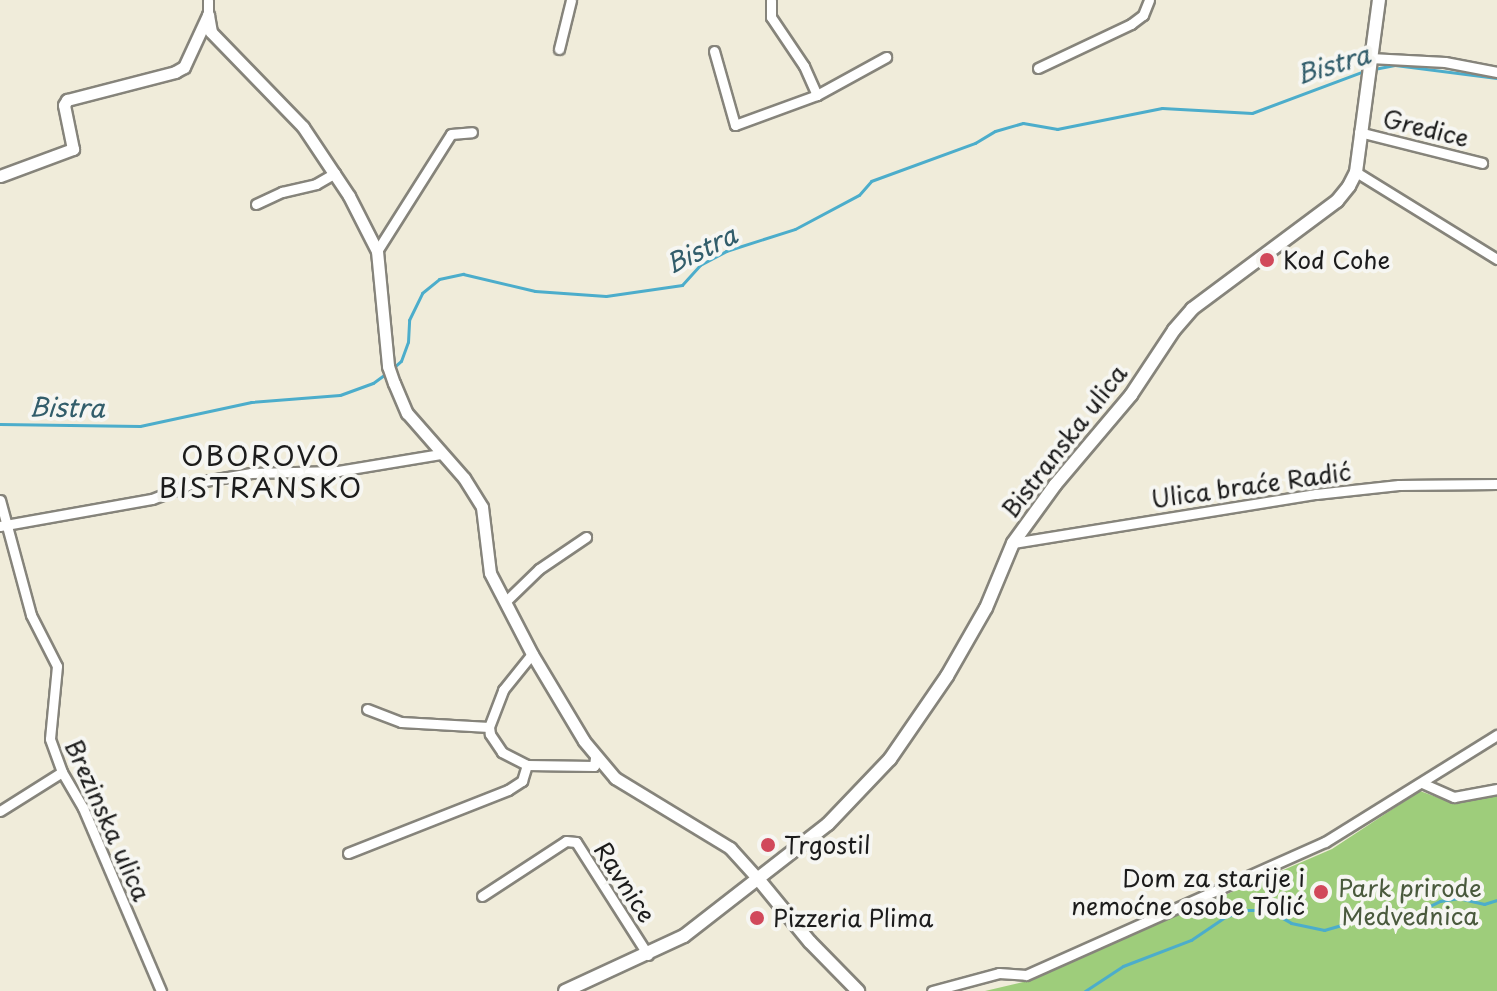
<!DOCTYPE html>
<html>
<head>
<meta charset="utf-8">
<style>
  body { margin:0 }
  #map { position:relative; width:1497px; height:991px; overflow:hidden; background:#f0ecda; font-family:"Playpen Sans",sans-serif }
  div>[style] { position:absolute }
  .green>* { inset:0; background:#9ecd7b }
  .stream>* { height:3px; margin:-1.5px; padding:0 1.5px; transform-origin:1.5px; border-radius:1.5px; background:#4cadcb }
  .roads { filter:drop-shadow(2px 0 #86847b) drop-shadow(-2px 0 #86847b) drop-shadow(0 2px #86847b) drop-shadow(0 -2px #86847b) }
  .minor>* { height:9px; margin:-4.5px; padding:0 4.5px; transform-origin:4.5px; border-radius:4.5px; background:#fff }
  .tertiary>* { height:11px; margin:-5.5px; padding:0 5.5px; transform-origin:5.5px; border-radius:5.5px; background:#fff }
  .secondary>* { height:12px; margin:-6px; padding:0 6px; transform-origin:6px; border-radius:6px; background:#fff }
  .dots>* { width:22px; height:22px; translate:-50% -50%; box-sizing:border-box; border:4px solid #f6f6f2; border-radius:50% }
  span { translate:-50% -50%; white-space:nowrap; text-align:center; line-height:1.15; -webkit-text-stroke:8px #f6f6f2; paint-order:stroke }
  .street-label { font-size:24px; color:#1c1c1c }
  .poi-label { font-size:24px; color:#1c1c1c }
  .left { translate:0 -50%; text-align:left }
  .right { translate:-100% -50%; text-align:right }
  .park-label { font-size:24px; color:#4a5a3d }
  .water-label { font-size:26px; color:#325d6b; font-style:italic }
  .quarter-label { font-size:28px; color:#1c1c1c; letter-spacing:2px }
</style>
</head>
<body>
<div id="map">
  <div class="green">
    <div style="clip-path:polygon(1420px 791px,1453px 803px,1497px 793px,1497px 991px,985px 991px,1023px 982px,1332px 849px)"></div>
  </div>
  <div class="stream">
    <div style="left:1374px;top:69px;width:21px;rotate:-11deg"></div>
    <div style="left:1395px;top:65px;width:103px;rotate:7.3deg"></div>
    <div style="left:394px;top:367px;width:9px;rotate:-41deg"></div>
    <div style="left:401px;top:361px;width:20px;rotate:-70deg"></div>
    <div style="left:408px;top:342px;width:22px;rotate:-87deg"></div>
    <div style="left:409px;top:320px;width:30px;rotate:-64deg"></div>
    <div style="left:422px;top:293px;width:22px;rotate:-39deg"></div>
    <div style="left:439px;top:279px;width:25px;rotate:-12deg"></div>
    <div style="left:463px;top:274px;width:74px;rotate:13.3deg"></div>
    <div style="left:535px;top:291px;width:71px;rotate:4deg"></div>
    <div style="left:606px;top:296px;width:77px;rotate:-8.2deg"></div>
    <div style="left:682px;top:285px;width:27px;rotate:-48deg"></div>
    <div style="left:700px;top:265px;width:30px;rotate:-28deg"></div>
    <div style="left:726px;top:251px;width:72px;rotate:-17.7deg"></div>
    <div style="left:795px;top:229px;width:72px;rotate:-28deg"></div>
    <div style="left:859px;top:195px;width:18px;rotate:-49deg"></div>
    <div style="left:871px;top:181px;width:111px;rotate:-20.1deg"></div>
    <div style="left:975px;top:143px;width:23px;rotate:-31deg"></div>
    <div style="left:995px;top:131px;width:29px;rotate:-16deg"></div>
    <div style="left:1023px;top:123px;width:35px;rotate:10deg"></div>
    <div style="left:1057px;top:129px;width:107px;rotate:-11.3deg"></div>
    <div style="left:1162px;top:108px;width:90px;rotate:3.2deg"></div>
    <div style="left:1252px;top:113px;width:123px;rotate:-20.5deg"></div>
    <div style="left:0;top:424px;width:140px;rotate:0.8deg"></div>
    <div style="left:140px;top:426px;width:114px;rotate:-12.2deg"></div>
    <div style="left:251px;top:402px;width:89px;rotate:-4.5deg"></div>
    <div style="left:340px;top:395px;width:35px;rotate:-20deg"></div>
    <div style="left:373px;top:383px;width:19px;rotate:-36deg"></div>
    <div style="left:1085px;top:991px;width:45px;rotate:-33.3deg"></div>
    <div style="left:1123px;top:966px;width:73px;rotate:-20.9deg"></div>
    <div style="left:1191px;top:940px;width:41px;rotate:-34.1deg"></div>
    <div style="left:1225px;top:917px;width:21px;rotate:-19deg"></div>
    <div style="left:1245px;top:910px;width:23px"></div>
    <div style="left:1268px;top:910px;width:26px;rotate:29deg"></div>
    <div style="left:1291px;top:923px;width:34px;rotate:12deg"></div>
    <div style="left:1324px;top:930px;width:40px;rotate:-16deg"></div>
    <div style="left:1362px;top:919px;width:45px;rotate:-2.5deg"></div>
    <div style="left:1407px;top:917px;width:37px;rotate:-26deg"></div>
    <div style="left:1440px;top:901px;width:18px;rotate:-9deg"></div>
    <div style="left:1458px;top:898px;width:27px;rotate:13deg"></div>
    <div style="left:1484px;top:904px;width:14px;rotate:-17deg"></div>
  </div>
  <div class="roads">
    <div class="minor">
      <div style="left:208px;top:0;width:15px;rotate:90deg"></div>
      <div style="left:771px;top:0;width:17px;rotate:90deg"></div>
      <div style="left:771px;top:17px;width:59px;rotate:56deg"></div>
      <div style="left:804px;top:66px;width:32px;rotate:66deg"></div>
      <div style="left:559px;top:49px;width:50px;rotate:-76.2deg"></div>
      <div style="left:714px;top:51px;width:77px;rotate:74.2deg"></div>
      <div style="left:735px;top:125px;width:87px;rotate:-20.1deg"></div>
      <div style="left:817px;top:95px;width:79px;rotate:-28.8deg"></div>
      <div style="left:1370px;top:58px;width:75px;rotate:3.1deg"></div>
      <div style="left:1445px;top:62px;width:53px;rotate:10.9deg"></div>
      <div style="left:1038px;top:68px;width:103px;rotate:-25.3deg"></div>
      <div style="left:1131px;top:24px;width:15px;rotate:-37deg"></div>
      <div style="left:1143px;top:15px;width:16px;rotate:-68deg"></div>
      <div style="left:1359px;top:132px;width:127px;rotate:14.1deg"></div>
      <div style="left:1356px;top:172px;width:166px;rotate:31.7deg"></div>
      <div style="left:256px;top:204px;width:29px;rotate:-25deg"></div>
      <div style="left:282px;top:192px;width:35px;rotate:-13deg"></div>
      <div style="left:316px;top:184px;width:22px;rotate:-30deg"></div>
      <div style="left:377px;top:251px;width:138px;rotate:-57.7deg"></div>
      <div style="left:451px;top:134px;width:21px;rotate:-5deg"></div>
      <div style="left:0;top:500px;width:119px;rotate:74.9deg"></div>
      <div style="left:31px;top:615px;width:57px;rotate:63deg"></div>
      <div style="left:57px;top:666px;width:73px;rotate:95.5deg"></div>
      <div style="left:50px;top:739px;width:35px;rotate:70deg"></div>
      <div style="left:62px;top:772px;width:42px;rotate:59.7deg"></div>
      <div style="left:83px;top:808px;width:199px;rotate:66.9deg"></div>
      <div style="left:0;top:526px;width:154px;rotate:-10.1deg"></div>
      <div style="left:152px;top:499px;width:44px;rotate:-21.3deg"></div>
      <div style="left:193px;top:483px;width:59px;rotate:-9.8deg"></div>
      <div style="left:251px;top:473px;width:87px;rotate:-1.3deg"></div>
      <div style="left:338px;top:471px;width:104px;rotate:-9.4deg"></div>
      <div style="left:1013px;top:543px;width:307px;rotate:-9.2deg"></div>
      <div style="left:1316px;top:494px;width:83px;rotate:-6.2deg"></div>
      <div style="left:1399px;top:485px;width:98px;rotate:-0.6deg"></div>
      <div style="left:505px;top:602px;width:47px;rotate:-44.1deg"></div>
      <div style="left:539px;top:569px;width:57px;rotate:-34.2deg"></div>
      <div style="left:367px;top:709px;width:36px;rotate:21deg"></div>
      <div style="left:401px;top:722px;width:88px;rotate:3.3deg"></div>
      <div style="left:527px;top:765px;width:28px;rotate:-153deg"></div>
      <div style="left:502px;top:752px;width:22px;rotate:-124deg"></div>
      <div style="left:490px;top:734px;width:7px;rotate:-98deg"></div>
      <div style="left:489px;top:727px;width:40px;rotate:-69deg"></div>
      <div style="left:503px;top:690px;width:46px;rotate:-51.1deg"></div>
      <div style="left:1422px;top:783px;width:35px;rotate:24deg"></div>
      <div style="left:1454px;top:797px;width:44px;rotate:-10.5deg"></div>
      <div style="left:0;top:811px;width:73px;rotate:-32.2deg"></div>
      <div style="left:348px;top:853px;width:172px;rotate:-21.5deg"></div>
      <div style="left:508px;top:790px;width:17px;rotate:-33deg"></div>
      <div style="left:522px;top:781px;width:17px;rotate:-73deg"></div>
      <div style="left:527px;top:765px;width:67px;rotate:0.9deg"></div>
      <div style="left:594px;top:766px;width:8px;rotate:-83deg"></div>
      <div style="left:482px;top:896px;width:100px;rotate:-33.2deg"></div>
      <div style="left:566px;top:841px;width:10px;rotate:6deg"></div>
      <div style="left:576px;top:842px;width:134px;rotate:57.5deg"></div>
      <div style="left:932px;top:991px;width:69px;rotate:-15deg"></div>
      <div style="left:999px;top:973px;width:27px;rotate:4deg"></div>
      <div style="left:1026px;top:975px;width:327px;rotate:-24deg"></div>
      <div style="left:1325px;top:842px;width:203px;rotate:-31.9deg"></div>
    </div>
    <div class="tertiary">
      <div style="left:208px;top:15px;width:17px;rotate:80deg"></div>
      <div style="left:211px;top:32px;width:132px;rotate:45.9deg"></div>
      <div style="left:303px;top:127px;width:83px;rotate:56.3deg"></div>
      <div style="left:349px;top:196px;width:62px;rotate:63deg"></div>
      <div style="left:377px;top:251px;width:116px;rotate:84.5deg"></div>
      <div style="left:388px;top:366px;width:18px;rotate:71deg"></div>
      <div style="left:394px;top:383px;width:33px;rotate:67deg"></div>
      <div style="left:407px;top:413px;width:86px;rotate:48.8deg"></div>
      <div style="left:464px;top:478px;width:34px;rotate:58deg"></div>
      <div style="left:482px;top:507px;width:66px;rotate:83.1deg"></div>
      <div style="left:490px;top:573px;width:91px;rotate:62.6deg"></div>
      <div style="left:532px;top:654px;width:101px;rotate:59.1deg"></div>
      <div style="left:584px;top:741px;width:48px;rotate:50deg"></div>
      <div style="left:615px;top:778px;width:135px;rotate:31.3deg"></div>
      <div style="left:730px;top:848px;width:43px;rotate:47.8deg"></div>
      <div style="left:0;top:176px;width:78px;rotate:-20.3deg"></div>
      <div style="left:73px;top:149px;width:45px;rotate:-101.6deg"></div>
      <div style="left:64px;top:105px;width:6px;rotate:-59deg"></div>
      <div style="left:67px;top:100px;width:112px;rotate:-14.5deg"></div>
      <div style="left:175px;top:72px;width:10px;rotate:-29deg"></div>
      <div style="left:184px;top:67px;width:57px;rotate:-65.2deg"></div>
    </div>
    <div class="secondary">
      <div style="left:759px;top:880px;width:80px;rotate:50.6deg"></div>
      <div style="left:810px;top:942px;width:69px;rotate:45.6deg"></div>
      <div style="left:565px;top:991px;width:131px;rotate:-24.8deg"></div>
      <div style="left:684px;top:936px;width:182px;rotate:-37.9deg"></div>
      <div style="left:828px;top:824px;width:90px;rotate:-46.4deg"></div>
      <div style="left:890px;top:759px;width:101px;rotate:-55.5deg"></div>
      <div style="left:947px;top:676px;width:78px;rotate:-60.2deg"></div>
      <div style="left:986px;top:608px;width:70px;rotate:-67.4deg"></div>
      <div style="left:1013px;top:543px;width:72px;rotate:-54.1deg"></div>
      <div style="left:1055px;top:485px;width:118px;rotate:-49.8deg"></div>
      <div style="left:1131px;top:395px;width:78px;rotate:-56.5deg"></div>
      <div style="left:1174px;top:330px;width:28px;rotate:-49deg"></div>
      <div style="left:1192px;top:309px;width:181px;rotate:-36.7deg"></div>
      <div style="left:1337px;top:201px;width:19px;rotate:-51deg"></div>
      <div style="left:1349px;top:186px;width:16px;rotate:-63deg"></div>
      <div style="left:1356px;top:172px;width:174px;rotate:-82.4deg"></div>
    </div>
  </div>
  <div class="dots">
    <div style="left:1267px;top:260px;background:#d1495b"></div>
    <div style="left:768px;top:845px;background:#d1495b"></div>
    <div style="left:1321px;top:892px;background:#d1495b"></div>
    <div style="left:757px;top:918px;background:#d1495b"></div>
  </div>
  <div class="street-label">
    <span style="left:1426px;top:128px;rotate:14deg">Gredice</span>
    <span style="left:1064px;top:441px;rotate:-52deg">Bistranska ulica</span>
    <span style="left:1251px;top:485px;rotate:-8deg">Ulica braće Radić</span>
    <span style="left:108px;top:820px;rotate:66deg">Brezinska ulica</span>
    <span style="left:625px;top:882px;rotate:57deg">Ravnice</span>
  </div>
  <div class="poi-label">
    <span class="left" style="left:1283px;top:260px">Kod Cohe</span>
    <span class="left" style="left:784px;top:845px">Trgostil</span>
    <span class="right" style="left:1305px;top:892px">Dom za starije i<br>nemoćne osobe Tolić</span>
    <span class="left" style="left:773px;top:918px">Pizzeria Plima</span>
  </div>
  <div class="park-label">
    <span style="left:1410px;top:902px">Park prirode<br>Medvednica</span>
  </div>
  <div class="water-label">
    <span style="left:1333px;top:64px;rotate:-17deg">Bistra</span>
    <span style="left:701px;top:249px;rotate:-26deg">Bistra</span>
    <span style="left:67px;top:407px;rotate:1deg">Bistra</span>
  </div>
  <div class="quarter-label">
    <span style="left:261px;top:471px">OBOROVO<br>BISTRANSKO</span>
  </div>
</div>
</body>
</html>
